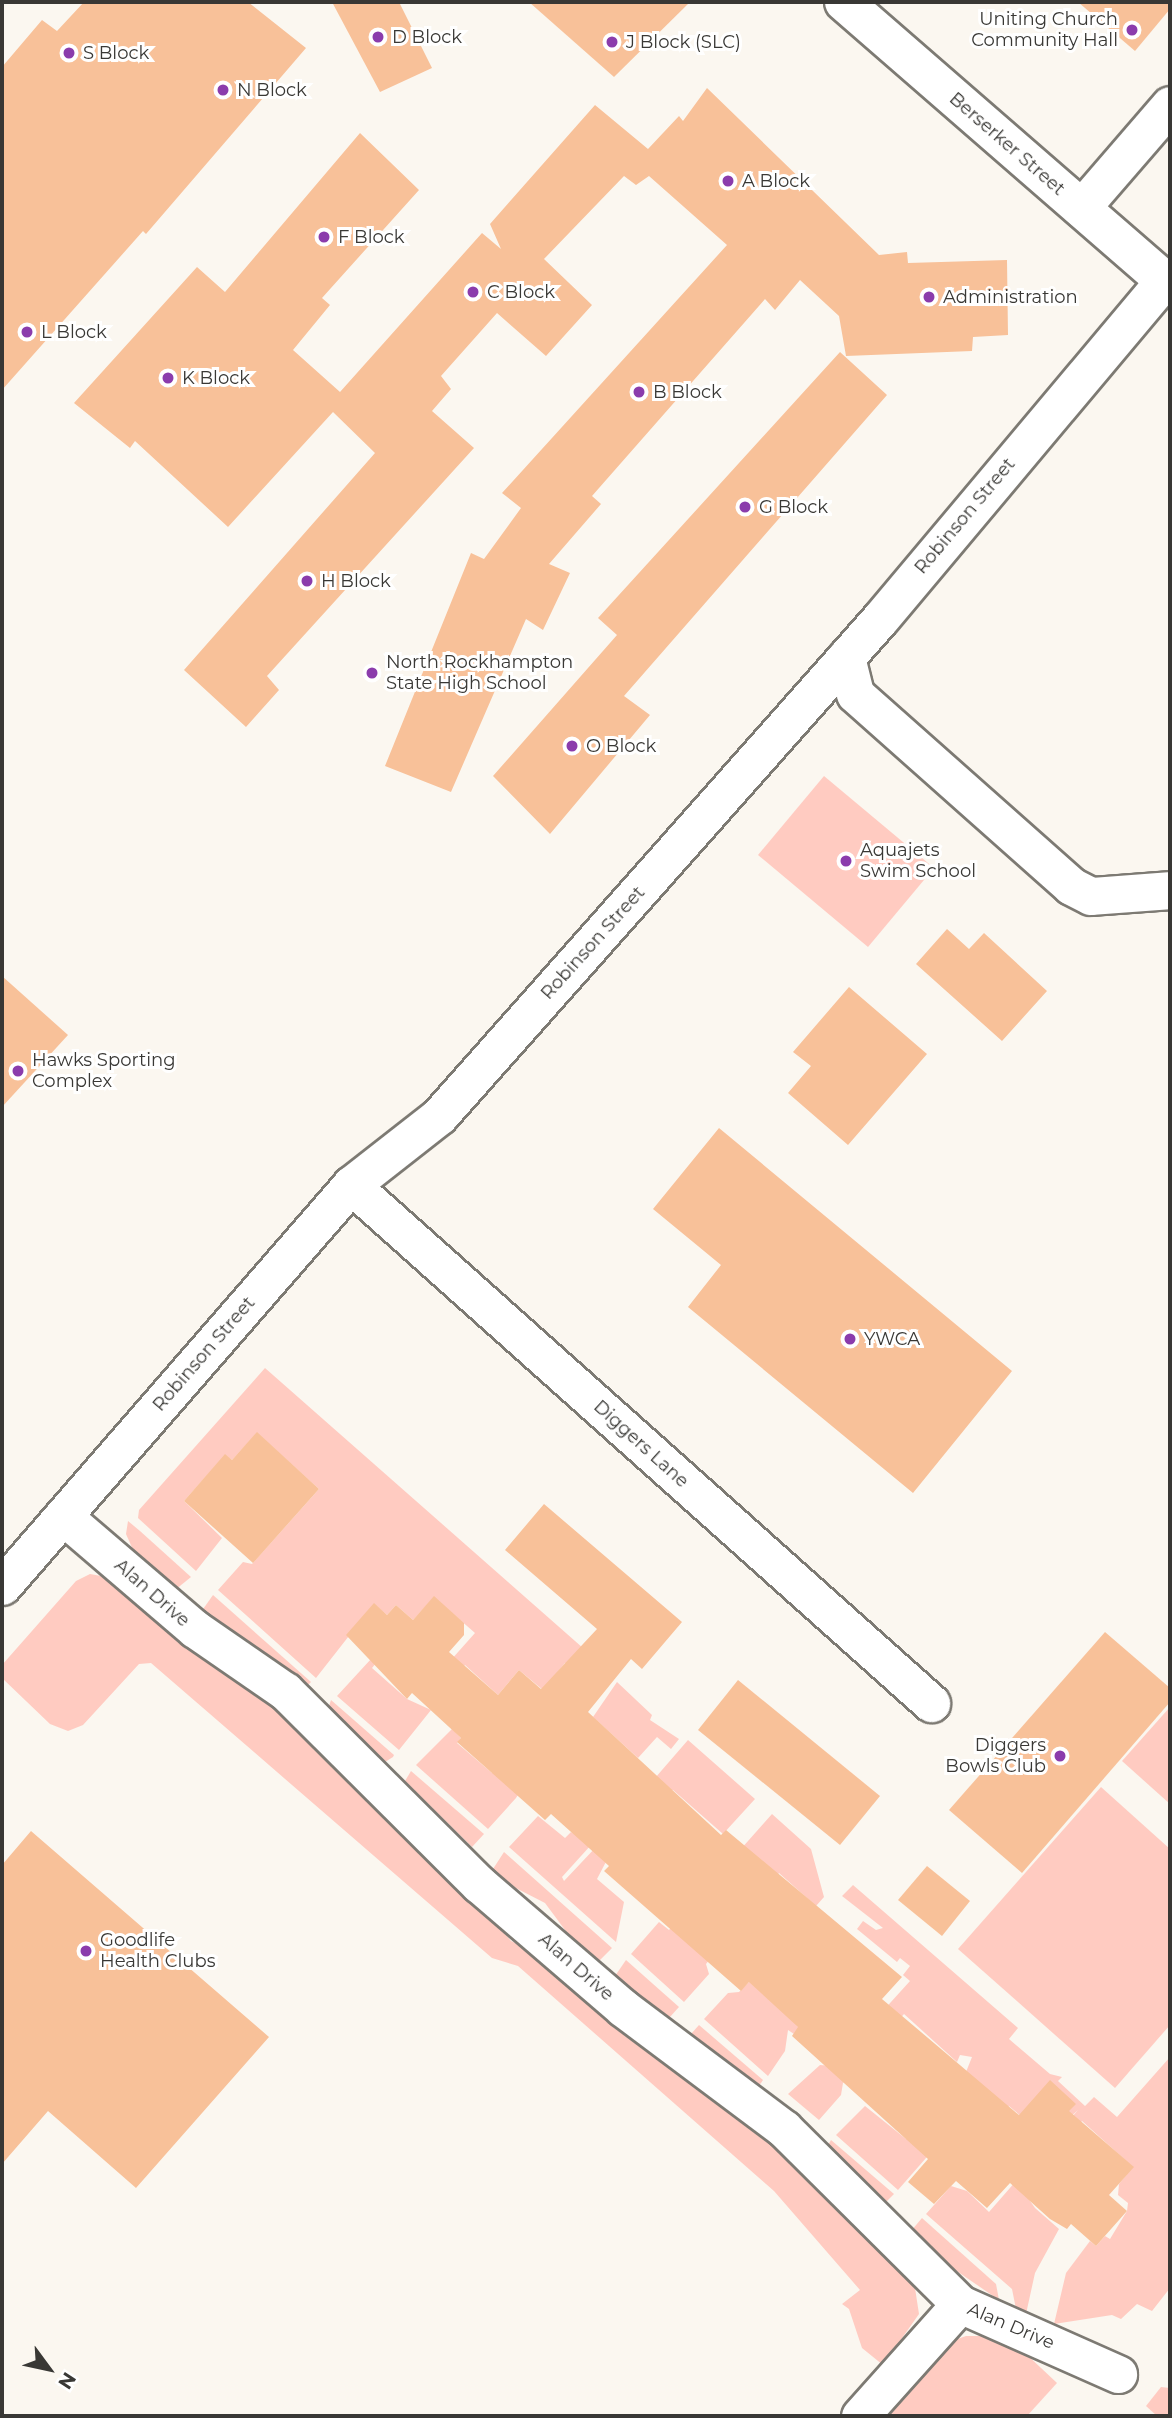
<!DOCTYPE html>
<html>
<head>
<meta charset="utf-8">
<style>
  body { margin:0 }
  #map { position:relative; width:1172px; height:2418px; overflow:hidden; background:#fbf7f0; font-family:Montserrat,sans-serif }
  div>[style] { position:absolute }
  .green>* { inset:0; background:#ffcbc1 }
  .building>* { inset:0; background:#f8c199 }
  .roads { filter:drop-shadow(2px 0 #7d7a73) drop-shadow(-2px 0 #7d7a73) drop-shadow(0 2px #7d7a73) drop-shadow(0 -2px #7d7a73) }
  .street>* { height:37px; margin:-18.5px; padding:0 18.5px; transform-origin:18.5px; border-radius:18.5px; background:#fff }
  .secondary>* { height:38px; margin:-19px; padding:0 19px; transform-origin:19px; border-radius:19px; background:#fff }
  .dots>* { width:19px; height:19px; translate:-50% -50%; box-sizing:border-box; border:4px solid #fff; border-radius:50% }
  span { translate:-50% -50%; white-space:nowrap; text-align:center; line-height:1.15; -webkit-text-stroke:6px #fff; paint-order:stroke }
  .poi-label { font-size:18px; color:#393835 }
  .right { translate:-100% -50%; text-align:right }
  .left { translate:0 -50%; text-align:left }
  .street-label { font-size:18px; color:#393835 }
  .frame { position:absolute; inset:0; border:4px solid #393835; pointer-events:none }
  .north { position:absolute; left:14px; top:2334px; width:70px; height:70px; -webkit-text-stroke:5px #fff; paint-order:stroke; rotate:123deg; font-size:19px; font-weight:700; line-height:28px; text-align:center; color:#393835 }
  .north::after { content:''; display:block; margin:auto; width:24px; height:32px; background:#393835; clip-path:polygon(50% 0,100% 100%,50% 72%,0 100%) }
</style>
</head>
<body>
<div id="map">
  <div class="green">
    <div style="clip-path:polygon(824px 776px,934px 868px,868px 947px,758px 855px)"></div>
    <div style="clip-path:polygon(265px 1368px,600px 1663px,516px 1798px,488px 1829px,416px 1765px,452px 1729px,461px 1738px,457px 1743px,492px 1773px,578px 1673px,565px 1663px,543px 1690px,519px 1670px,498px 1695px,465px 1665px,429px 1706px,418px 1697px,475px 1633px,434px 1597px,413px 1620px,396px 1605px,387px 1615px,374px 1604px,316px 1678px,218px 1590px,243px 1562px,252px 1564px,319px 1489px,257px 1433px,232px 1460px,225px 1455px,184px 1501px,222px 1538px,196px 1571px,138px 1518px,139px 1510px)"></div>
    <div style="clip-path:polygon(128px 1521px,140px 1531px,191px 1577px,175px 1590px,134px 1552px,126px 1534px)"></div>
    <div style="clip-path:polygon(90px 1574px,112px 1578px,300px 1729px,496px 1922px,511px 1941px,541px 1955px,778px 2145px,915px 2288px,919px 2314px,883px 2365px,862px 2348px,849px 2309px,842px 2304px,860px 2290px,774px 2191px,518px 1966px,492px 1958px,151px 1663px,139px 1664px,83px 1725px,68px 1731px,50px 1724px,2px 1678px,2px 1665px,76px 1581px)"></div>
    <div style="clip-path:polygon(213px 1595px,311px 1682px,308px 1685px,201px 1612px)"></div>
    <div style="clip-path:polygon(371px 1659px,376px 1663px,372px 1668px,407px 1699px,431px 1710px,399px 1750px,337px 1696px)"></div>
    <div style="clip-path:polygon(617px 1682px,652px 1715px,650px 1720px,679px 1739px,671px 1749px,657px 1737px,638px 1758px,593px 1717px)"></div>
    <div style="clip-path:polygon(331px 1700px,394px 1755px,393px 1757px,385px 1762px,328px 1709px)"></div>
    <div style="clip-path:polygon(1170px 1707px,1170px 1804px,1122px 1761px)"></div>
    <div style="clip-path:polygon(688px 1740px,755px 1799px,723px 1834px,673px 1790px,636px 1800px)"></div>
    <div style="clip-path:polygon(411px 1771px,484px 1834px,472px 1847px,405px 1781px)"></div>
    <div style="clip-path:polygon(1101px 1787px,1170px 1849px,1170px 2025px,1115px 2088px,958px 1949px)"></div>
    <div style="clip-path:polygon(772px 1814px,811px 1849px,824px 1897px,816px 1906px,779px 1873px,706px 1964px,709px 1974px,684px 2002px,631px 1954px,659px 1922px,669px 1930px)"></div>
    <div style="clip-path:polygon(538px 1816px,565px 1838px,571px 1832px,591px 1845px,562px 1877px,564px 1881px,597px 1846px,609px 1856px,597px 1879px,624px 1902px,616px 1942px,509px 1847px)"></div>
    <div style="clip-path:polygon(504px 1852px,612px 1948px,598px 1962px,571px 1938px,545px 1903px,506px 1883px,493px 1869px)"></div>
    <div style="clip-path:polygon(853px 1885px,1018px 2028px,1009px 2039px,1050px 2074px,1062px 2077px,1058px 2081px,1085px 2106px,1094px 2097px,1117px 2117px,1170px 2057px,1170px 2288px,1152px 2311px,1137px 2304px,1121px 2319px,1112px 2315px,1054px 2324px,1066px 2273px,1090px 2241px,1096px 2246px,1105px 2236px,1110px 2239px,1127px 2211px,1128px 2203px,1118px 2195px,1119px 2184px,1133px 2167px,1082px 2121px,1021px 2188px,1035px 2208px,1059px 2229px,1035px 2273px,1026px 2314px,1016px 2309px,1012px 2289px,926px 2214px,951px 2186px,967px 2191px,989px 2212px,1078px 2110px,1066px 2121px,1022px 2117px,1009px 2106px,998px 2118px,933px 2150px,898px 2190px,836px 2135px,865px 2106px,906px 2139px,966px 2072px,972px 2057px,960px 2055px,957px 2062px,904px 2014px,843px 2083px,841px 2095px,819px 2120px,788px 2094px,820px 2065px,833px 2066px,910px 1981px,903px 1975px,910px 1966px,900px 1958px,897px 1962px,857px 1929px,863px 1921px,876px 1930px,883px 1928px,842px 1896px)"></div>
    <div style="clip-path:polygon(626px 1960px,679px 2007px,669px 2018px,615px 1976px)"></div>
    <div style="clip-path:polygon(756px 1975px,799px 2028px,794px 2034px,788px 2030px,785px 2051px,768px 2076px,704px 2019px,728px 1993px,739px 1992px)"></div>
    <div style="clip-path:polygon(699px 2025px,763px 2080px,761px 2083px,758px 2086px,691px 2034px)"></div>
    <div style="clip-path:polygon(831px 2140px,894px 2194px,884px 2204px,827px 2147px)"></div>
    <div style="clip-path:polygon(922px 2218px,996px 2284px,999px 2300px,945px 2263px,911px 2231px)"></div>
    <div style="clip-path:polygon(966px 2336px,989px 2336px,1024px 2352px,1057px 2383px,1027px 2416px,884px 2416px,952px 2341px)"></div>
    <div style="clip-path:polygon(1161px 2387px,1170px 2388px,1170px 2416px,1157px 2416px,1146px 2406px)"></div>
  </div>
  <div class="building">
    <div style="clip-path:polygon(84px 2px,248px 2px,306px 48px,146px 234px,143px 231px,2px 390px,2px 67px,42px 20px,57px 31px)"></div>
    <div style="clip-path:polygon(332px 2px,399px 2px,432px 68px,380px 92px)"></div>
    <div style="clip-path:polygon(529px 2px,690px 2px,614px 77px)"></div>
    <div style="clip-path:polygon(1078px 2px,1170px 2px,1170px 9px,1135px 51px)"></div>
    <div style="clip-path:polygon(707px 88px,879px 255px,907px 252px,908px 263px,1007px 260px,1008px 335px,973px 337px,972px 351px,846px 356px,839px 316px,800px 280px,775px 310px,765px 299px,592px 496px,601px 504px,549px 564px,570px 573px,543px 630px,526px 619px,451px 792px,385px 766px,471px 553px,484px 559px,521px 508px,502px 493px,727px 245px,649px 176px,636px 185px,624px 176px,544px 259px,592px 305px,546px 356px,497px 313px,441px 376px,451px 389px,432px 411px,474px 448px,267px 676px,279px 690px,246px 727px,184px 670px,375px 453px,333px 412px,228px 527px,135px 441px,130px 448px,74px 403px,197px 267px,225px 292px,360px 133px,419px 190px,322px 298px,330px 305px,293px 350px,340px 392px,482px 233px,501px 249px,490px 224px,595px 105px,648px 149px,679px 116px,683px 121px)"></div>
    <div style="clip-path:polygon(840px 352px,887px 395px,624px 696px,650px 715px,550px 834px,493px 776px,617px 635px,598px 618px)"></div>
    <div style="clip-path:polygon(947px 929px,969px 949px,984px 933px,1047px 991px,1002px 1041px,916px 964px)"></div>
    <div style="clip-path:polygon(2px 976px,68px 1035px,2px 1107px)"></div>
    <div style="clip-path:polygon(849px 987px,927px 1054px,848px 1145px,788px 1093px,811px 1066px,793px 1052px)"></div>
    <div style="clip-path:polygon(719px 1128px,1012px 1371px,913px 1493px,688px 1307px,721px 1265px,653px 1209px)"></div>
    <div style="clip-path:polygon(257px 1432px,319px 1489px,253px 1563px,184px 1501px,225px 1454px,232px 1460px)"></div>
    <div style="clip-path:polygon(544px 1504px,682px 1622px,642px 1669px,631px 1659px,588px 1712px,721px 1835px,726px 1830px,902px 1977px,882px 1999px,1019px 2115px,1050px 2080px,1076px 2104px,1069px 2111px,1134px 2167px,1109px 2195px,1127px 2211px,1096px 2246px,1071px 2224px,1067px 2229px,1050px 2219px,1010px 2183px,987px 2208px,956px 2181px,934px 2204px,908px 2182px,928px 2159px,792px 2036px,798px 2027px,749px 1982px,741px 1991px,604px 1871px,609px 1866px,551px 1814px,545px 1820px,457px 1742px,461px 1738px,412px 1693px,407px 1699px,346px 1635px,374px 1603px,387px 1615px,396px 1605px,413px 1620px,434px 1596px,464px 1623px,464px 1635px,449px 1652px,498px 1695px,519px 1670px,541px 1689px,597px 1629px,505px 1550px)"></div>
    <div style="clip-path:polygon(1105px 1632px,1170px 1688px,1170px 1702px,1022px 1873px,949px 1810px)"></div>
    <div style="clip-path:polygon(738px 1680px,880px 1796px,840px 1845px,698px 1730px)"></div>
    <div style="clip-path:polygon(31px 1831px,269px 2037px,136px 2188px,48px 2111px,2px 2164px,2px 1865px)"></div>
    <div style="clip-path:polygon(927px 1866px,970px 1901px,942px 1936px,898px 1900px)"></div>
  </div>
  <div class="roads">
    <div class="street">
      <div style="left:1081px;top:208px;width:136px;rotate:-49.2deg"></div>
      <div style="left:846px;top:657px;width:38px;rotate:76deg"></div>
      <div style="left:855px;top:694px;width:289px;rotate:41.6deg"></div>
      <div style="left:1071px;top:886px;width:22px;rotate:27deg"></div>
      <div style="left:1091px;top:896px;width:79px;rotate:-4.3deg"></div>
      <div style="left:351px;top:1185px;width:778px;rotate:41.77deg"></div>
      <div style="left:63px;top:1516px;width:174px;rotate:40.6deg"></div>
      <div style="left:195px;top:1629px;width:109px;rotate:34.6deg"></div>
      <div style="left:285px;top:1691px;width:274px;rotate:44.9deg"></div>
      <div style="left:479px;top:1884px;width:190px;rotate:40.7deg"></div>
      <div style="left:623px;top:2008px;width:201px;rotate:36.9deg"></div>
      <div style="left:784px;top:2129px;width:248px;rotate:44.8deg"></div>
      <div style="left:960px;top:2304px;width:173px;rotate:23.9deg"></div>
      <div style="left:2px;top:1586px;width:532px;rotate:-48.97deg"></div>
      <div style="left:351px;top:1185px;width:112px;rotate:-38.1deg"></div>
      <div style="left:439px;top:1116px;width:664px;rotate:-48.42deg"></div>
      <div style="left:880px;top:619px;width:442px;rotate:-50deg"></div>
      <div style="left:860px;top:2416px;width:150px;rotate:-48.2deg"></div>
    </div>
    <div class="secondary">
      <div style="left:844px;top:2px;width:432px;rotate:41deg"></div>
    </div>
  </div>
  <div class="dots">
    <div style="left:1132px;top:30px;background:#8b3cac"></div>
    <div style="left:378px;top:37px;background:#8b3cac"></div>
    <div style="left:612px;top:42px;background:#8b3cac"></div>
    <div style="left:69px;top:53px;background:#8b3cac"></div>
    <div style="left:223px;top:90px;background:#8b3cac"></div>
    <div style="left:728px;top:181px;background:#8b3cac"></div>
    <div style="left:324px;top:237px;background:#8b3cac"></div>
    <div style="left:473px;top:292px;background:#8b3cac"></div>
    <div style="left:929px;top:297px;background:#8b3cac"></div>
    <div style="left:27px;top:332px;background:#8b3cac"></div>
    <div style="left:168px;top:378px;background:#8b3cac"></div>
    <div style="left:639px;top:392px;background:#8b3cac"></div>
    <div style="left:745px;top:507px;background:#8b3cac"></div>
    <div style="left:307px;top:581px;background:#8b3cac"></div>
    <div style="left:372px;top:673px;background:#8b3cac"></div>
    <div style="left:572px;top:746px;background:#8b3cac"></div>
    <div style="left:846px;top:861px;background:#8b3cac"></div>
    <div style="left:18px;top:1071px;background:#8b3cac"></div>
    <div style="left:850px;top:1339px;background:#8b3cac"></div>
    <div style="left:1060px;top:1756px;background:#8b3cac"></div>
    <div style="left:86px;top:1951px;background:#8b3cac"></div>
  </div>
  <div class="poi-label">
    <span class="right" style="left:1118px;top:30px">Uniting Church<br>Community Hall</span>
    <span class="left" style="left:392px;top:37px">D Block</span>
    <span class="left" style="left:626px;top:42px">J Block (SLC)</span>
    <span class="left" style="left:83px;top:53px">S Block</span>
    <span class="left" style="left:237px;top:90px">N Block</span>
    <span class="left" style="left:742px;top:181px">A Block</span>
    <span class="left" style="left:338px;top:237px">F Block</span>
    <span class="left" style="left:487px;top:292px">C Block</span>
    <span class="left" style="left:943px;top:297px">Administration</span>
    <span class="left" style="left:41px;top:332px">L Block</span>
    <span class="left" style="left:182px;top:378px">K Block</span>
    <span class="left" style="left:653px;top:392px">B Block</span>
    <span class="left" style="left:759px;top:507px">G Block</span>
    <span class="left" style="left:321px;top:581px">H Block</span>
    <span class="left" style="left:386px;top:673px">North Rockhampton<br>State High School</span>
    <span class="left" style="left:586px;top:746px">O Block</span>
    <span class="left" style="left:860px;top:861px">Aquajets<br>Swim School</span>
    <span class="left" style="left:32px;top:1071px">Hawks Sporting<br>Complex</span>
    <span class="left" style="left:864px;top:1339px">YWCA</span>
    <span class="right" style="left:1046px;top:1756px">Diggers<br>Bowls Club</span>
    <span class="left" style="left:100px;top:1951px">Goodlife<br>Health Clubs</span>
  </div>
  <div class="street-label">
    <span style="left:1007px;top:144px;rotate:41deg">Berserker Street</span>
    <span style="left:965px;top:516px;rotate:-50deg">Robinson Street</span>
    <span style="left:593px;top:943px;rotate:-48deg">Robinson Street</span>
    <span style="left:204px;top:1354px;rotate:-49deg">Robinson Street</span>
    <span style="left:641px;top:1444px;rotate:42deg">Diggers Lane</span>
    <span style="left:152px;top:1593px;rotate:41deg">Alan Drive</span>
    <span style="left:576px;top:1967px;rotate:41deg">Alan Drive</span>
    <span style="left:1011px;top:2326px;rotate:23deg">Alan Drive</span>
  </div>
  <div class="frame"></div>
  <div class="north">N</div>
</div>
</body>
</html>
